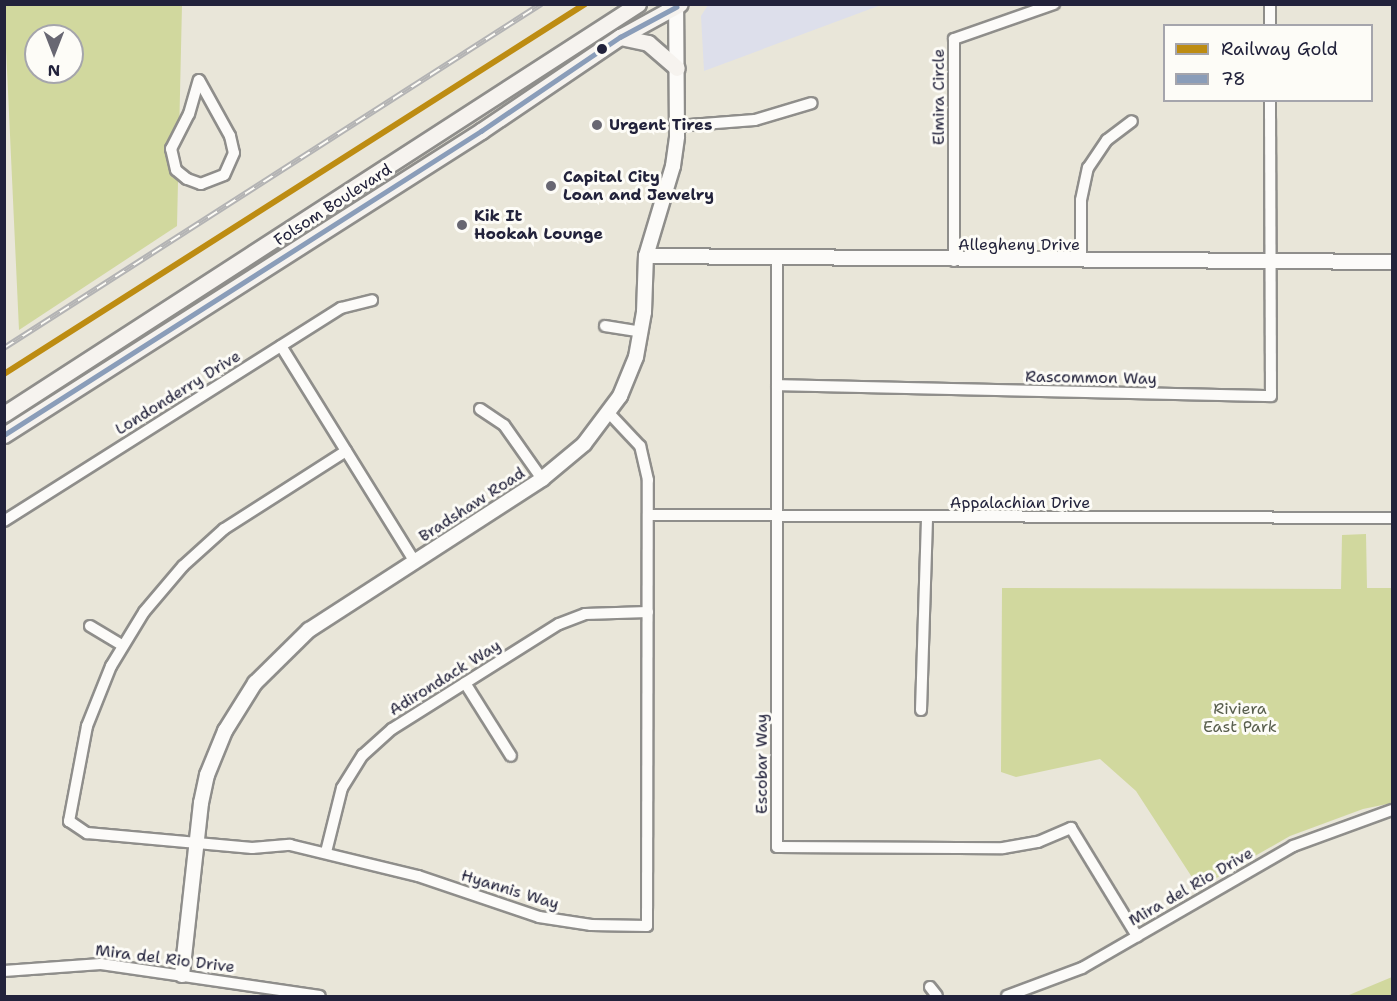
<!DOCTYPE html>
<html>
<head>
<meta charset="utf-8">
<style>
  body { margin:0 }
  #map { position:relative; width:1397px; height:1001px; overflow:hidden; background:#e9e6d9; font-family:"Shantell Sans",sans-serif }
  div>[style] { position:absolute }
  .built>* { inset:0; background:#dddfeb }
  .green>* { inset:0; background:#d1d89e }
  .roads { filter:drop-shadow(2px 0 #8f8e8b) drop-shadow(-2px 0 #8f8e8b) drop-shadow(0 2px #8f8e8b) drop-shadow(0 -2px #8f8e8b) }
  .minor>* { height:10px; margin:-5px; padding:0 5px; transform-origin:5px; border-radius:5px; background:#fcfbf9 }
  .tertiary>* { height:14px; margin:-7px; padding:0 7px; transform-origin:7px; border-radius:7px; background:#fcfbf9 }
  .secondary>* { height:15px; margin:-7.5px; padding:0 7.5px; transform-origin:7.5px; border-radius:7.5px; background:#f6f3ef }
  .rail>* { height:6px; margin-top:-3px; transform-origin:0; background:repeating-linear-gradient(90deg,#fdfcf7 0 11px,#b3b3b4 0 22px); box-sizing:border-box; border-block:2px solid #b3b3b4 }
  .bus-1>* { height:4.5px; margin:-2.25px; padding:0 2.25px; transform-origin:2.25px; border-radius:2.25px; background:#8a9db9 }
  .rail-1>* { height:6px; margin:-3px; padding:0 3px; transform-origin:3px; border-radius:3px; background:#bd8c12 }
  .dots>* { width:16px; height:16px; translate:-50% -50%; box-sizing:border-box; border:3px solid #fdfcf7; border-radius:50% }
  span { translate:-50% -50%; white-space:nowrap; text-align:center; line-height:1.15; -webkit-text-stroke:6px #fdfcf7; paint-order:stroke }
  .street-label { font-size:16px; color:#22223b }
  .poi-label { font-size:16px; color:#22223b; font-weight:700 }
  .left { translate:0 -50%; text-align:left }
  .park-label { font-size:16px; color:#585e4d }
  .frame { position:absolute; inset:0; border:6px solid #22223b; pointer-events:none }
  .legend { position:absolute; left:1163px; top:24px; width:210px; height:78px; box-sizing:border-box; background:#fdfcf7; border:2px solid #a5a5ac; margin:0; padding:8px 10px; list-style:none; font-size:18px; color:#22223b }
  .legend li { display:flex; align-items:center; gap:12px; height:30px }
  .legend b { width:30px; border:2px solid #a5a5ac }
  .north { position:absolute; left:24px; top:24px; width:60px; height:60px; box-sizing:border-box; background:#fdfcf7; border:2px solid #a5a5ac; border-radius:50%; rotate:180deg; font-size:16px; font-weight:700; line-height:24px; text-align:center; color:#22223b }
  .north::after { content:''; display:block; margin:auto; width:21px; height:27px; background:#686772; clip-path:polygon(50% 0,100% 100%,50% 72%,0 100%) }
</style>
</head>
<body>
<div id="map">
  <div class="built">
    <div style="clip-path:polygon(708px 5px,708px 4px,881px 5px,704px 71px,701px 16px)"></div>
  </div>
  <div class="green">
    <div style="clip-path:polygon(evenodd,4px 5px,182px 5px,177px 226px,19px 330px,4px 5px,36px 36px,72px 36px,72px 72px,36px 72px,36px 36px)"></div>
    <div style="clip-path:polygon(1366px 534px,1367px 588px,1392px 588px,1392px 803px,1363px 809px,1290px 836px,1199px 888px,1136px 791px,1100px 759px,1016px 777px,1001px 772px,1002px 588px,1341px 589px,1342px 535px)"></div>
    <div style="clip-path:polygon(1392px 977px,1392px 996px,1344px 996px,1349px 995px)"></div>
  </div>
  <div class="roads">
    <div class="minor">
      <div style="left:1270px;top:4px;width:22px;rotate:90deg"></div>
      <div style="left:199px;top:80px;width:64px;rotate:61deg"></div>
      <div style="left:230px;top:136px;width:17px;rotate:77deg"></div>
      <div style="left:234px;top:153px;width:24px;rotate:114deg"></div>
      <div style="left:224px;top:175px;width:25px;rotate:159deg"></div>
      <div style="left:201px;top:184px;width:15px;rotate:-160deg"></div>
      <div style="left:187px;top:179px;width:14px;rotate:-141deg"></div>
      <div style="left:176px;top:170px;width:22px;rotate:-103deg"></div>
      <div style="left:171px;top:149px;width:39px;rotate:-63deg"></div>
      <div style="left:189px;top:114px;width:35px;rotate:-74deg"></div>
      <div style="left:677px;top:126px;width:78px;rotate:-4.4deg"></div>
      <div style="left:755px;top:120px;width:59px;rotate:-16.6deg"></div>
      <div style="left:777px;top:256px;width:591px;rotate:90deg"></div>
      <div style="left:777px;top:847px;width:226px;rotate:0.3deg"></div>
      <div style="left:1003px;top:848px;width:36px;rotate:-10deg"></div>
      <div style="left:1038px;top:842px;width:36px;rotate:-23deg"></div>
      <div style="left:1071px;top:828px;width:127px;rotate:58.6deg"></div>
      <div style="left:954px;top:261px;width:222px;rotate:-90deg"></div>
      <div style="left:954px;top:39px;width:106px;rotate:-19.3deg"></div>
      <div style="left:1081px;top:261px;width:61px;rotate:-90deg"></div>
      <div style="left:1081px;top:200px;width:33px;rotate:-78deg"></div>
      <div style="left:1088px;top:168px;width:34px;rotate:-56deg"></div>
      <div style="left:1107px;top:140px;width:31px;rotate:-37deg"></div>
      <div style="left:605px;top:326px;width:37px;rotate:9deg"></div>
      <div style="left:281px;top:346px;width:254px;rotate:58.2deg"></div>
      <div style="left:777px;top:385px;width:494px;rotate:1.3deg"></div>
      <div style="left:1271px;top:396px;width:296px;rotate:-90.2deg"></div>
      <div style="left:480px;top:409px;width:29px;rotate:34deg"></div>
      <div style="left:504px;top:425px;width:66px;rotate:54.9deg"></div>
      <div style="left:346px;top:451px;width:145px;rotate:147.4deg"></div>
      <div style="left:224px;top:529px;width:55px;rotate:137.9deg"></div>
      <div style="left:183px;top:566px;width:60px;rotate:130.3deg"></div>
      <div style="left:144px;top:612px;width:63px;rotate:121.4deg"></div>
      <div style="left:111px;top:666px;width:65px;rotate:111.8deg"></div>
      <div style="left:87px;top:726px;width:97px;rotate:100.7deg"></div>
      <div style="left:69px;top:821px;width:22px;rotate:34deg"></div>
      <div style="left:87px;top:833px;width:166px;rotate:5.2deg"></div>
      <div style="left:252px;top:848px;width:38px;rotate:-5deg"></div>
      <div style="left:290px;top:845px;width:132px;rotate:13.6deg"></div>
      <div style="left:418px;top:876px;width:128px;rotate:18.7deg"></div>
      <div style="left:539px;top:917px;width:53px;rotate:8.7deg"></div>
      <div style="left:591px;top:925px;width:56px;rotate:1deg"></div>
      <div style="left:647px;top:926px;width:446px;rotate:-89.9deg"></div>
      <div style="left:648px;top:480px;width:35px;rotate:-103deg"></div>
      <div style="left:640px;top:446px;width:45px;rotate:-133.2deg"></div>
      <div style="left:648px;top:515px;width:744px;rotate:0.23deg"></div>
      <div style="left:4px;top:521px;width:399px;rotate:-32.3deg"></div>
      <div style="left:341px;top:308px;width:32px;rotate:-14deg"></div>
      <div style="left:90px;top:626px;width:37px;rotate:31deg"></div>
      <div style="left:465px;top:683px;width:86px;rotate:57.8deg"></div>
      <div style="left:921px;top:710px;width:192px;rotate:-88.2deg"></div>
      <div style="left:326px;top:852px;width:66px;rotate:-76deg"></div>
      <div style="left:342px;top:788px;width:39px;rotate:-58deg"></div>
      <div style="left:363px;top:755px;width:39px;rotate:-42deg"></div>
      <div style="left:392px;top:729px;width:197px;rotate:-32.2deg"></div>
      <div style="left:559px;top:624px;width:28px;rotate:-21deg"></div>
      <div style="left:585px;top:614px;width:63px;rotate:-1.8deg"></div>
      <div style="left:4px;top:971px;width:97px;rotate:-4.1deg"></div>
      <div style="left:101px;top:964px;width:221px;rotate:8.3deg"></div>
      <div style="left:930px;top:987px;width:11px;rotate:52deg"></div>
      <div style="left:1007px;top:996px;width:80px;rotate:-20.5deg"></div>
      <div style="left:1082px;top:968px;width:244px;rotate:-30deg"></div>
      <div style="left:1293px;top:846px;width:105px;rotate:-20deg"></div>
    </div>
    <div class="tertiary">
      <div style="left:646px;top:256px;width:746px;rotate:0.46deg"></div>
      <div style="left:182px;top:975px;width:173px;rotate:-83.7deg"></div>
      <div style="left:201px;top:803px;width:29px;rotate:-78deg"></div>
      <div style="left:207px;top:775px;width:48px;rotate:-67.8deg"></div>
      <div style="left:225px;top:731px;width:57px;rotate:-58deg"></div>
      <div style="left:255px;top:683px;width:76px;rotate:-44.5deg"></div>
      <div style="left:309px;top:630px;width:278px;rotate:-32.9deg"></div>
      <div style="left:542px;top:479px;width:55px;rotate:-39.8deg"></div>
      <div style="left:584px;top:444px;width:60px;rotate:-53.1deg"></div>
      <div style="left:620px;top:396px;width:42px;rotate:-67.7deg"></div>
      <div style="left:636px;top:357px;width:46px;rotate:-79.9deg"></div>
      <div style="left:644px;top:312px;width:56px;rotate:-88deg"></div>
      <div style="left:646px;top:256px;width:94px;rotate:-73.3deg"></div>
      <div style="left:673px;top:166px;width:30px;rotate:-82deg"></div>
      <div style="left:677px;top:136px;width:132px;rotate:-90.4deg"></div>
    </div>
    <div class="secondary">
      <div style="left:620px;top:37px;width:29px;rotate:12deg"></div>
      <div style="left:648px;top:43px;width:38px;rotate:41deg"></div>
      <div style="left:4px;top:414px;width:755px;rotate:-32.89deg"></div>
      <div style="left:4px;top:435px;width:566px;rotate:-32.51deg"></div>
      <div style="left:481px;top:131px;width:168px;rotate:-34.1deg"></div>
      <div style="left:620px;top:37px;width:68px;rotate:-28.8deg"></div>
    </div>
  </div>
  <div class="rail">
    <div style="left:4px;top:348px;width:638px;rotate:-32.64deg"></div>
  </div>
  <div class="bus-1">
    <div style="left:4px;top:435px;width:566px;rotate:-32.51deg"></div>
    <div style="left:481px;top:131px;width:168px;rotate:-34.1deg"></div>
    <div style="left:620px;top:37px;width:64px;rotate:-28.2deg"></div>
  </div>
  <div class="rail-1">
    <div style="left:4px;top:374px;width:689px;rotate:-32.49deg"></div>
  </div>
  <div class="dots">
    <div style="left:602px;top:49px;background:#22223b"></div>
    <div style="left:597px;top:125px;background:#686772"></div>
    <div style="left:551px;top:186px;background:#686772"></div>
    <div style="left:462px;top:225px;background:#686772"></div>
  </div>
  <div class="street-label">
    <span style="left:939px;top:97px;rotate:-90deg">Elmira Circle</span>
    <span style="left:333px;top:205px;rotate:-33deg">Folsom Boulevard</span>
    <span style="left:1019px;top:245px">Allegheny Drive</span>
    <span style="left:1091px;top:378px;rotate:1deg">Rascommon Way</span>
    <span style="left:178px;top:393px;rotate:-32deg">Londonderry Drive</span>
    <span style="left:1020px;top:503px">Appalachian Drive</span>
    <span style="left:472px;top:505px;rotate:-33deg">Bradshaw Road</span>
    <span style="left:445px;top:678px;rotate:-32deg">Adirondack Way</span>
    <span style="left:762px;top:764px;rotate:-90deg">Escobar Way</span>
    <span style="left:1191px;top:887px;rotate:-30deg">Mira del Rio Drive</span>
    <span style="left:510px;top:890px;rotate:17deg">Hyannis Way</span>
    <span style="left:165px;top:959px;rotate:7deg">Mira del Rio Drive</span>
  </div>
  <div class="poi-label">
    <span class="left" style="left:609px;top:125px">Urgent Tires</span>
    <span class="left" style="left:563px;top:186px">Capital City<br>Loan and Jewelry</span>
    <span class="left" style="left:474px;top:225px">Kik It<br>Hookah Lounge</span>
  </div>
  <div class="park-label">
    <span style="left:1240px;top:718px">Riviera<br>East Park</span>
  </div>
  <div class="frame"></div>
  <ul class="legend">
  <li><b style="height:8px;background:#bd8c12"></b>Railway Gold</li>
  <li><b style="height:8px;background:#8a9db9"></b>78</li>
  </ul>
  <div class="north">N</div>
</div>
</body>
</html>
